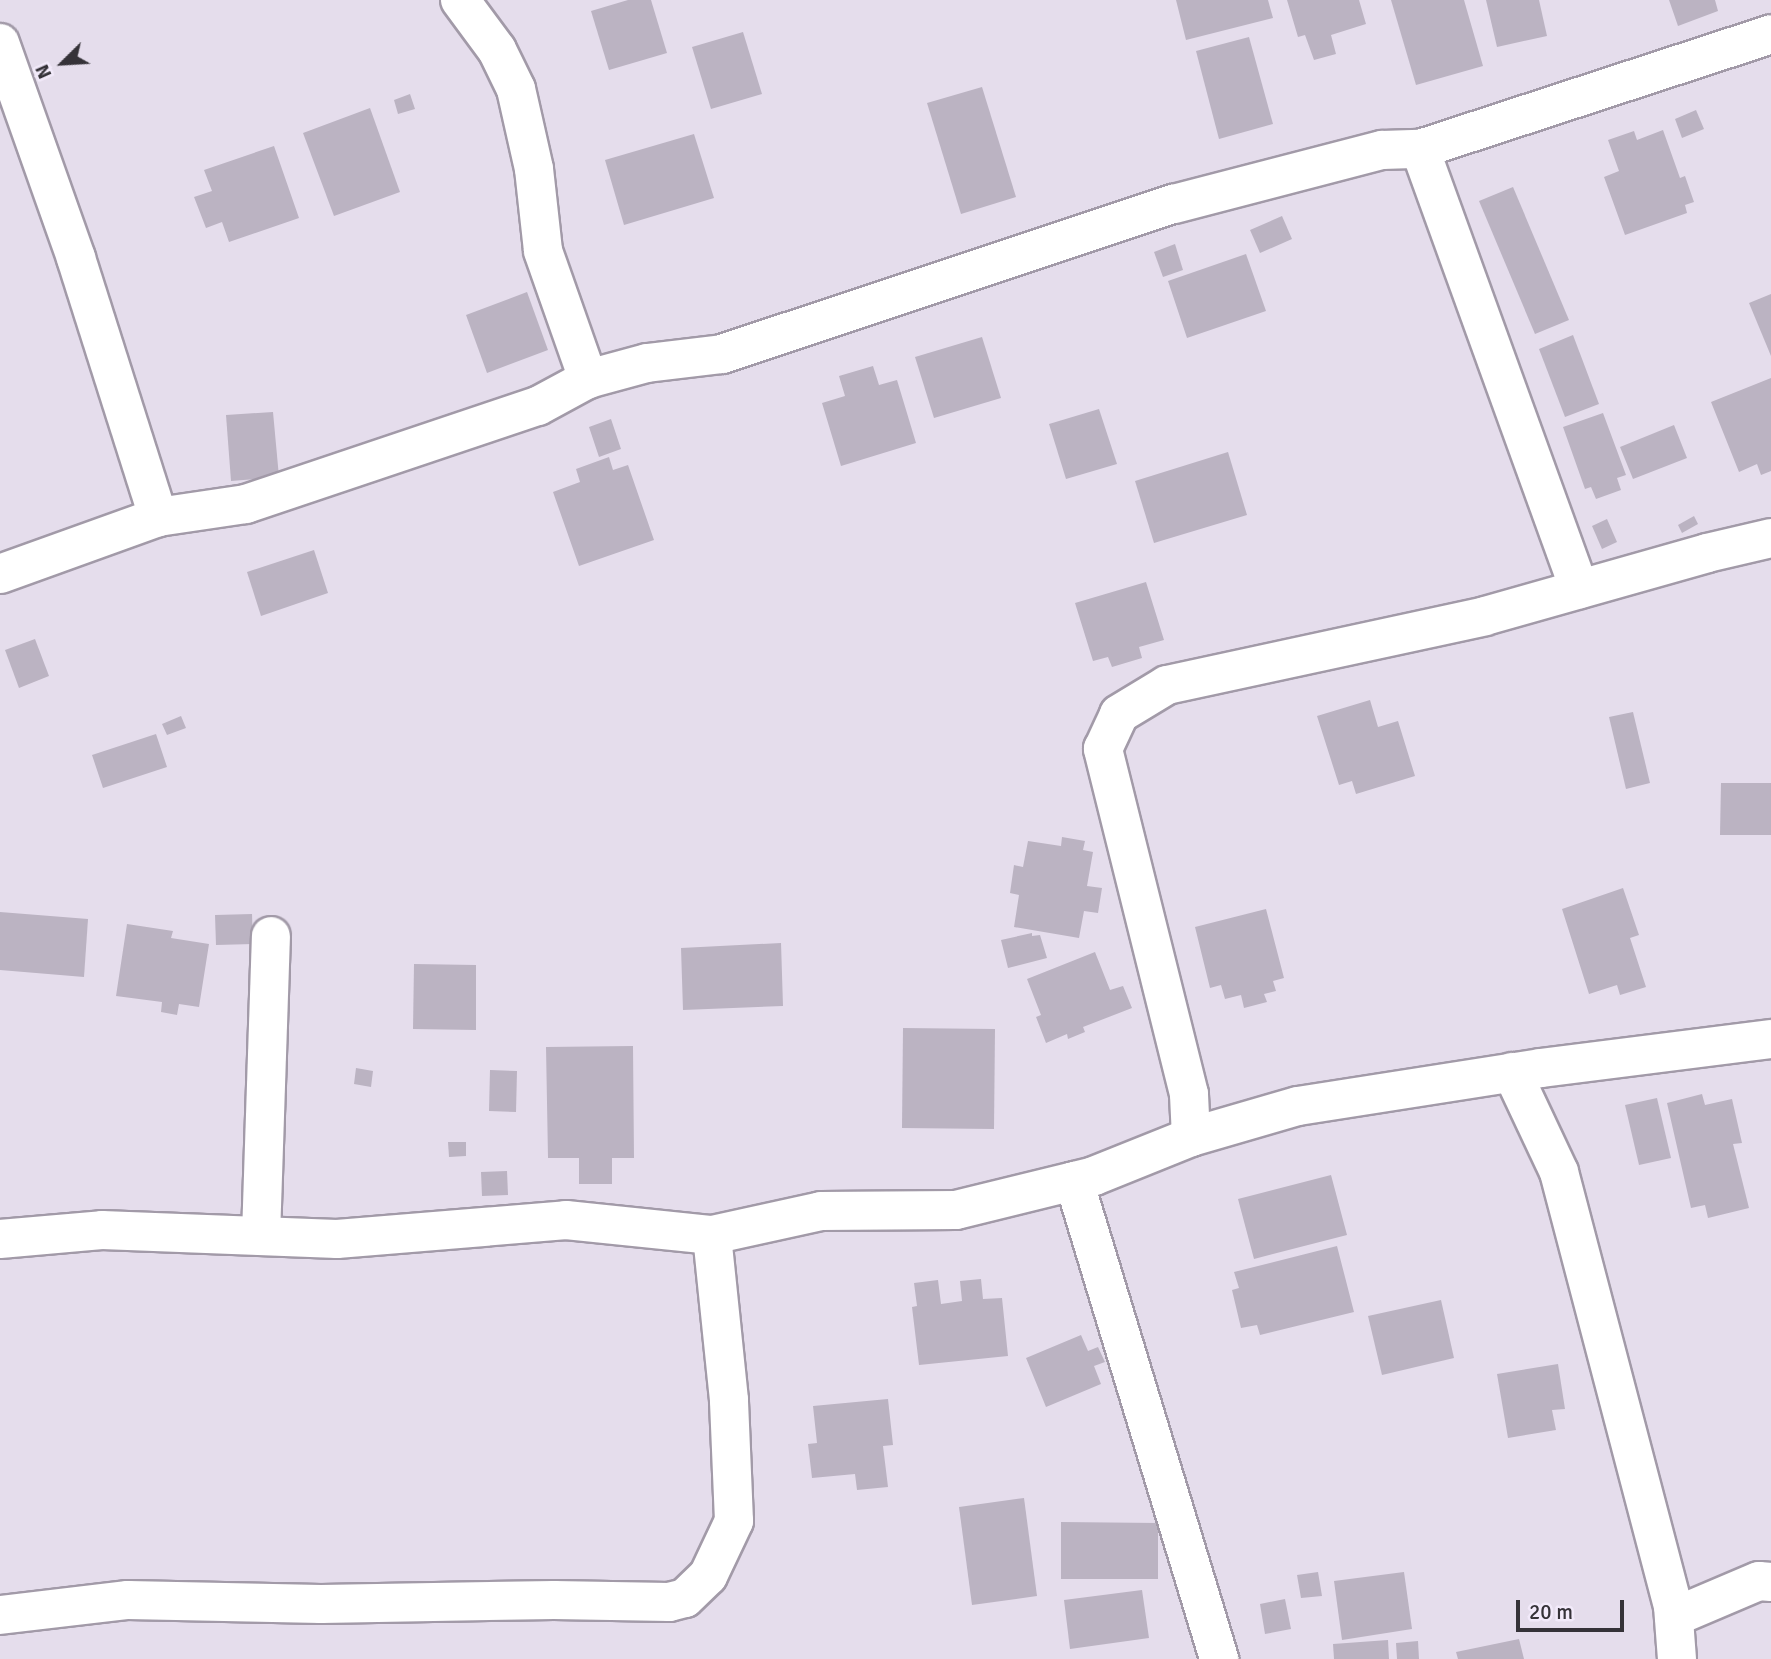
<!DOCTYPE html>
<html>
<head>
<meta charset="utf-8">
<style>
  body { margin:0 }
  #map { position:relative; width:1771px; height:1659px; overflow:hidden; background:#e5ddec; font-family:Signika,sans-serif }
  div>[style] { position:absolute }
  .building>* { inset:0; background:#bbb3c2 }
  .roads { filter:drop-shadow(2px 0 #a29aa8) drop-shadow(-2px 0 #a29aa8) drop-shadow(0 2px #a29aa8) drop-shadow(0 -2px #a29aa8) }
  .minor>* { height:38px; margin:-19px; padding:0 19px; transform-origin:19px; border-radius:19px; background:#fff }
  span { translate:-50% -50%; white-space:nowrap; text-align:center; line-height:1.15; -webkit-text-stroke:7px #f2eafa; paint-order:stroke }
  .north { position:absolute; left:28px; top:28px; width:70px; height:70px; -webkit-text-stroke:5px #f2eafa; paint-order:stroke; rotate:246deg; font-size:19px; font-weight:700; line-height:28px; text-align:center; color:#353238 }
  .north::after { content:''; display:block; margin:auto; width:24px; height:32px; background:#353238; clip-path:polygon(50% 0,100% 100%,50% 72%,0 100%) }
  .scale { position:absolute; left:1516px; top:1600px; width:108px; height:32px; box-sizing:border-box; border:4px solid #353238; border-top:0; padding-left:9px; font-size:21px; line-height:24px; white-space:nowrap; color:#353238; -webkit-text-stroke:5px #f2eafa; paint-order:stroke }
</style>
</head>
<body>
<div id="map">
  <div class="building">
    <div style="clip-path:polygon(628px 0,651px 0,667px 53px,609px 70px,591px 11px)"></div>
    <div style="clip-path:polygon(1176px 0,1268px 0,1273px 18px,1186px 40px)"></div>
    <div style="clip-path:polygon(1287px 0,1359px 0,1366px 24px,1331px 35px,1336px 54px,1314px 60px,1305px 35px,1298px 37px)"></div>
    <div style="clip-path:polygon(1391px 0,1464px 0,1483px 66px,1416px 85px)"></div>
    <div style="clip-path:polygon(1486px 0,1539px 0,1547px 36px,1497px 47px)"></div>
    <div style="clip-path:polygon(1669px 0,1715px 0,1718px 11px,1678px 26px)"></div>
    <div style="clip-path:polygon(743px 32px,762px 94px,711px 109px,692px 47px)"></div>
    <div style="clip-path:polygon(1249px 37px,1273px 124px,1219px 139px,1196px 51px)"></div>
    <div style="clip-path:polygon(982px 87px,1016px 197px,961px 214px,927px 103px)"></div>
    <div style="clip-path:polygon(410px 94px,415px 109px,398px 114px,394px 100px)"></div>
    <div style="clip-path:polygon(370px 108px,400px 192px,334px 216px,303px 133px)"></div>
    <div style="clip-path:polygon(1696px 110px,1704px 129px,1682px 138px,1675px 119px)"></div>
    <div style="clip-path:polygon(1663px 130px,1680px 178px,1685px 176px,1694px 202px,1685px 205px,1687px 213px,1625px 235px,1604px 177px,1619px 171px,1608px 140px,1634px 131px,1637px 140px)"></div>
    <div style="clip-path:polygon(694px 134px,714px 198px,624px 225px,605px 160px)"></div>
    <div style="clip-path:polygon(274px 146px,299px 218px,229px 242px,222px 222px,206px 228px,194px 197px,212px 191px,204px 170px)"></div>
    <div style="clip-path:polygon(1513px 187px,1569px 320px,1535px 334px,1479px 201px)"></div>
    <div style="clip-path:polygon(1282px 216px,1292px 239px,1260px 253px,1250px 230px)"></div>
    <div style="clip-path:polygon(1175px 244px,1183px 270px,1163px 277px,1154px 252px)"></div>
    <div style="clip-path:polygon(1246px 254px,1266px 311px,1187px 338px,1168px 281px)"></div>
    <div style="clip-path:polygon(527px 292px,548px 350px,487px 373px,466px 315px)"></div>
    <div style="clip-path:polygon(1771px 294px,1771px 356px,1749px 303px)"></div>
    <div style="clip-path:polygon(1573px 335px,1599px 404px,1565px 417px,1539px 349px)"></div>
    <div style="clip-path:polygon(982px 337px,1001px 398px,934px 418px,915px 357px)"></div>
    <div style="clip-path:polygon(873px 366px,879px 385px,897px 380px,916px 443px,841px 466px,822px 403px,845px 396px,839px 376px)"></div>
    <div style="clip-path:polygon(1771px 378px,1771px 471px,1761px 475px,1757px 464px,1739px 472px,1711px 402px)"></div>
    <div style="clip-path:polygon(1099px 409px,1117px 464px,1066px 479px,1049px 424px)"></div>
    <div style="clip-path:polygon(273px 412px,279px 477px,231px 481px,226px 415px)"></div>
    <div style="clip-path:polygon(1603px 413px,1626px 475px,1617px 478px,1621px 490px,1596px 499px,1591px 487px,1585px 489px,1563px 427px)"></div>
    <div style="clip-path:polygon(611px 419px,621px 449px,599px 457px,589px 427px)"></div>
    <div style="clip-path:polygon(1674px 425px,1687px 458px,1633px 479px,1620px 447px)"></div>
    <div style="clip-path:polygon(1228px 452px,1247px 515px,1154px 543px,1135px 481px)"></div>
    <div style="clip-path:polygon(609px 457px,613px 470px,628px 465px,654px 540px,579px 566px,553px 492px,580px 482px,576px 469px)"></div>
    <div style="clip-path:polygon(1694px 516px,1698px 524px,1682px 533px,1678px 525px)"></div>
    <div style="clip-path:polygon(1607px 519px,1617px 542px,1602px 549px,1592px 526px)"></div>
    <div style="clip-path:polygon(314px 550px,328px 593px,261px 616px,247px 572px)"></div>
    <div style="clip-path:polygon(1146px 582px,1164px 640px,1139px 647px,1142px 658px,1112px 667px,1108px 657px,1093px 661px,1075px 603px)"></div>
    <div style="clip-path:polygon(35px 639px,49px 676px,19px 688px,5px 650px)"></div>
    <div style="clip-path:polygon(1370px 700px,1378px 727px,1398px 721px,1415px 776px,1356px 794px,1352px 781px,1339px 785px,1317px 716px)"></div>
    <div style="clip-path:polygon(1633px 712px,1650px 783px,1626px 789px,1609px 717px)"></div>
    <div style="clip-path:polygon(181px 716px,186px 728px,167px 735px,162px 724px)"></div>
    <div style="clip-path:polygon(156px 734px,167px 767px,103px 788px,92px 755px)"></div>
    <div style="clip-path:polygon(1721px 783px,1771px 783px,1771px 835px,1720px 835px)"></div>
    <div style="clip-path:polygon(1062px 837px,1085px 841px,1083px 850px,1093px 852px,1087px 886px,1102px 888px,1098px 913px,1084px 911px,1079px 938px,1014px 927px,1019px 895px,1010px 893px,1014px 865px,1023px 867px,1028px 841px,1061px 846px)"></div>
    <div style="clip-path:polygon(1623px 888px,1639px 935px,1630px 938px,1646px 987px,1620px 995px,1617px 985px,1589px 994px,1562px 909px)"></div>
    <div style="clip-path:polygon(1266px 909px,1284px 978px,1273px 981px,1276px 991px,1264px 994px,1267px 1002px,1244px 1008px,1241px 995px,1225px 999px,1221px 985px,1210px 988px,1195px 927px)"></div>
    <div style="clip-path:polygon(0 912px,88px 919px,84px 977px,0 970px)"></div>
    <div style="clip-path:polygon(252px 914px,253px 944px,216px 945px,215px 915px)"></div>
    <div style="clip-path:polygon(127px 924px,173px 931px,171px 938px,209px 944px,199px 1007px,179px 1004px,177px 1015px,161px 1012px,162px 1002px,116px 996px)"></div>
    <div style="clip-path:polygon(1032px 933px,1032px 936px,1040px 935px,1047px 958px,1008px 968px,1001px 940px)"></div>
    <div style="clip-path:polygon(781px 943px,783px 1006px,683px 1010px,681px 948px)"></div>
    <div style="clip-path:polygon(1095px 952px,1110px 990px,1123px 986px,1132px 1008px,1083px 1027px,1085px 1032px,1068px 1039px,1067px 1034px,1046px 1043px,1036px 1017px,1041px 1015px,1027px 979px)"></div>
    <div style="clip-path:polygon(414px 964px,476px 965px,476px 1030px,413px 1029px)"></div>
    <div style="clip-path:polygon(903px 1028px,995px 1029px,994px 1129px,902px 1128px)"></div>
    <div style="clip-path:polygon(633px 1046px,634px 1158px,612px 1158px,612px 1184px,579px 1184px,579px 1158px,548px 1158px,546px 1047px)"></div>
    <div style="clip-path:polygon(356px 1068px,373px 1071px,371px 1087px,354px 1084px)"></div>
    <div style="clip-path:polygon(490px 1070px,517px 1071px,516px 1112px,489px 1111px)"></div>
    <div style="clip-path:polygon(1702px 1094px,1705px 1105px,1732px 1099px,1742px 1143px,1733px 1144px,1749px 1208px,1708px 1218px,1705px 1205px,1691px 1208px,1667px 1103px)"></div>
    <div style="clip-path:polygon(1657px 1098px,1671px 1158px,1639px 1165px,1625px 1105px)"></div>
    <div style="clip-path:polygon(448px 1142px,466px 1142px,466px 1156px,449px 1157px)"></div>
    <div style="clip-path:polygon(507px 1171px,508px 1195px,482px 1196px,481px 1172px)"></div>
    <div style="clip-path:polygon(1331px 1175px,1347px 1235px,1254px 1259px,1238px 1199px)"></div>
    <div style="clip-path:polygon(1337px 1246px,1354px 1312px,1260px 1335px,1257px 1325px,1241px 1328px,1232px 1290px,1239px 1288px,1234px 1272px)"></div>
    <div style="clip-path:polygon(981px 1279px,983px 1299px,1002px 1298px,1008px 1356px,919px 1365px,912px 1307px,917px 1306px,914px 1283px,938px 1280px,941px 1304px,962px 1301px,960px 1281px)"></div>
    <div style="clip-path:polygon(1441px 1300px,1454px 1358px,1382px 1375px,1368px 1316px)"></div>
    <div style="clip-path:polygon(1081px 1335px,1088px 1351px,1098px 1347px,1105px 1362px,1094px 1366px,1101px 1384px,1046px 1407px,1026px 1358px)"></div>
    <div style="clip-path:polygon(1558px 1364px,1565px 1409px,1552px 1410px,1556px 1430px,1508px 1438px,1497px 1374px)"></div>
    <div style="clip-path:polygon(888px 1399px,893px 1445px,883px 1446px,888px 1487px,857px 1490px,855px 1474px,812px 1478px,808px 1444px,817px 1443px,813px 1406px)"></div>
    <div style="clip-path:polygon(1024px 1498px,1037px 1596px,972px 1605px,959px 1507px)"></div>
    <div style="clip-path:polygon(1061px 1522px,1158px 1523px,1158px 1579px,1061px 1579px)"></div>
    <div style="clip-path:polygon(1318px 1572px,1322px 1596px,1301px 1598px,1297px 1575px)"></div>
    <div style="clip-path:polygon(1404px 1572px,1412px 1629px,1342px 1640px,1334px 1581px)"></div>
    <div style="clip-path:polygon(1142px 1590px,1149px 1638px,1070px 1649px,1064px 1600px)"></div>
    <div style="clip-path:polygon(1285px 1599px,1291px 1629px,1265px 1634px,1260px 1604px)"></div>
    <div style="clip-path:polygon(1519px 1639px,1524px 1659px,1458px 1659px,1456px 1652px)"></div>
    <div style="clip-path:polygon(1388px 1640px,1389px 1659px,1334px 1659px,1333px 1644px)"></div>
    <div style="clip-path:polygon(1418px 1641px,1419px 1659px,1397px 1659px,1396px 1643px)"></div>
  </div>
  <div class="roads">
    <div class="minor">
      <div style="left:460px;top:0;width:62px;rotate:53.5deg"></div>
      <div style="left:497px;top:50px;width:43px;rotate:64deg"></div>
      <div style="left:516px;top:89px;width:82px;rotate:77.3deg"></div>
      <div style="left:534px;top:169px;width:82px;rotate:83.7deg"></div>
      <div style="left:543px;top:251px;width:136px;rotate:70.6deg"></div>
      <div style="left:0;top:43px;width:228px;rotate:70.5deg"></div>
      <div style="left:76px;top:258px;width:272px;rotate:72.4deg"></div>
      <div style="left:1420px;top:149px;width:369px;rotate:-18.1deg"></div>
      <div style="left:0;top:574px;width:168px;rotate:-19.8deg"></div>
      <div style="left:158px;top:517px;width:89px;rotate:-8.4deg"></div>
      <div style="left:246px;top:504px;width:308px;rotate:-18.6deg"></div>
      <div style="left:538px;top:406px;width:57px;rotate:-28.4deg"></div>
      <div style="left:588px;top:379px;width:61px;rotate:-15.2deg"></div>
      <div style="left:647px;top:363px;width:76px;rotate:-6.8deg"></div>
      <div style="left:722px;top:354px;width:476px;rotate:-18.4deg"></div>
      <div style="left:1174px;top:204px;width:215px;rotate:-14.6deg"></div>
      <div style="left:1382px;top:150px;width:38px;rotate:-2deg"></div>
      <div style="left:1420px;top:149px;width:468px;rotate:70.1deg"></div>
      <div style="left:1512px;top:1072px;width:110px;rotate:64.8deg"></div>
      <div style="left:1559px;top:1172px;width:449px;rotate:75.3deg"></div>
      <div style="left:1673px;top:1606px;width:53px;rotate:85.7deg"></div>
      <div style="left:1191px;top:1137px;width:43px;rotate:-92.7deg"></div>
      <div style="left:1189px;top:1094px;width:356px;rotate:-104deg"></div>
      <div style="left:1103px;top:749px;width:38px;rotate:-65deg"></div>
      <div style="left:1119px;top:714px;width:56px;rotate:-31.1deg"></div>
      <div style="left:1167px;top:685px;width:325px;rotate:-12.2deg"></div>
      <div style="left:1485px;top:616px;width:231px;rotate:-15.8deg"></div>
      <div style="left:1707px;top:553px;width:66px;rotate:-13.2deg"></div>
      <div style="left:1074px;top:1181px;width:500px;rotate:73.1deg"></div>
      <div style="left:261px;top:1236px;width:300px;rotate:-88.1deg"></div>
      <div style="left:0;top:1239px;width:102px;rotate:-5deg"></div>
      <div style="left:102px;top:1230px;width:235px;rotate:2.2deg"></div>
      <div style="left:337px;top:1239px;width:230px;rotate:-4.7deg"></div>
      <div style="left:566px;top:1220px;width:147px;rotate:5.9deg"></div>
      <div style="left:712px;top:1235px;width:112px;rotate:-12.4deg"></div>
      <div style="left:821px;top:1211px;width:135px;rotate:-0.4deg"></div>
      <div style="left:956px;top:1210px;width:142px;rotate:-13.8deg"></div>
      <div style="left:1094px;top:1176px;width:105px;rotate:-21.9deg"></div>
      <div style="left:1191px;top:1137px;width:111px;rotate:-16.2deg"></div>
      <div style="left:1298px;top:1106px;width:246px;rotate:-8.9deg"></div>
      <div style="left:1541px;top:1068px;width:232px;rotate:-7.2deg"></div>
      <div style="left:0;top:1615px;width:129px;rotate:-6.7deg"></div>
      <div style="left:128px;top:1600px;width:193px;rotate:1.2deg"></div>
      <div style="left:321px;top:1604px;width:233px;rotate:-1deg"></div>
      <div style="left:554px;top:1600px;width:115px;rotate:1deg"></div>
      <div style="left:669px;top:1602px;width:16px;rotate:-14deg"></div>
      <div style="left:685px;top:1598px;width:32px;rotate:-44deg"></div>
      <div style="left:708px;top:1576px;width:61px;rotate:-64.7deg"></div>
      <div style="left:734px;top:1521px;width:121px;rotate:-92.4deg"></div>
      <div style="left:729px;top:1400px;width:166px;rotate:-95.9deg"></div>
      <div style="left:1674px;top:1617px;width:92px;rotate:-23deg"></div>
      <div style="left:1759px;top:1581px;width:12px;rotate:5deg"></div>
    </div>
  </div>
  <div class="north">N</div>
  <div class="scale">20 m</div>
</div>
</body>
</html>
